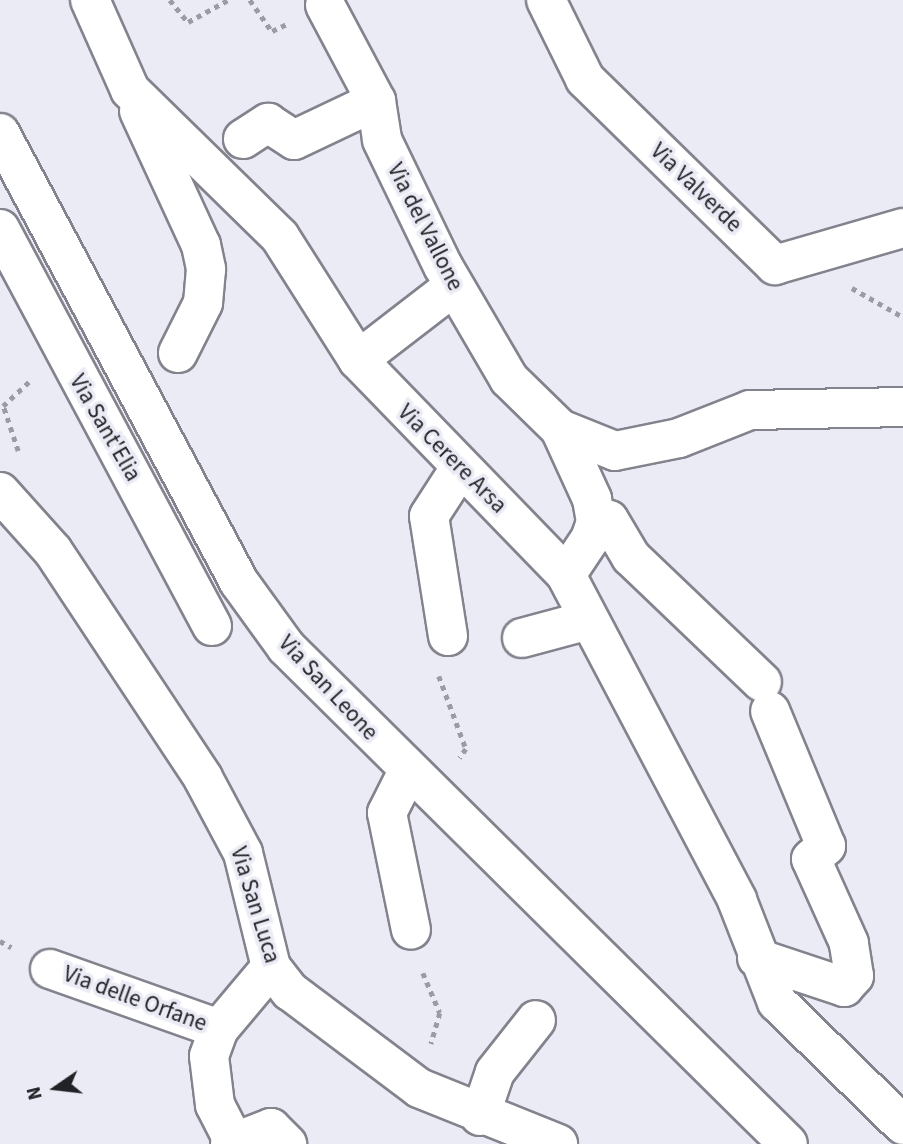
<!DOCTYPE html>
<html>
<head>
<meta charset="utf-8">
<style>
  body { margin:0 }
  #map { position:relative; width:903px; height:1144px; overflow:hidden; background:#ebebf6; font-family:"Source Sans 3",sans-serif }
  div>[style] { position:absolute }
  .path>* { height:4.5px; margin-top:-2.25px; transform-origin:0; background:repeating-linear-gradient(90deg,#9b9ba3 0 5px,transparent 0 10px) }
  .roads { filter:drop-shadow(2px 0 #83838d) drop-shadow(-2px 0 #83838d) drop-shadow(0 2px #83838d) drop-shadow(0 -2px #83838d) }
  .minor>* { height:38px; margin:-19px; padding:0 19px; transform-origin:19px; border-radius:19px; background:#fff }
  span { translate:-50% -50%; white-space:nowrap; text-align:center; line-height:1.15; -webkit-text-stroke:7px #ebebf6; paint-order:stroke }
  .street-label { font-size:23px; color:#212225 }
  .north { position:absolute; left:21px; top:1053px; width:70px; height:70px; -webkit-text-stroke:5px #ebebf6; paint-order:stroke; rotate:256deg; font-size:19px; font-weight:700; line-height:28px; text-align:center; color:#212225 }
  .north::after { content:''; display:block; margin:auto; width:24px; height:32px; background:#212225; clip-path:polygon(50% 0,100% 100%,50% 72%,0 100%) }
</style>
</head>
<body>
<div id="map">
  <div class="path">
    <div style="left:170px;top:0;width:28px;rotate:51deg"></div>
    <div style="left:188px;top:22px;width:46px;rotate:-28.8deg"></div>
    <div style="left:250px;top:0;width:38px;rotate:55deg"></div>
    <div style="left:272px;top:31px;width:17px;rotate:-25deg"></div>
    <div style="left:852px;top:288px;width:59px;rotate:29.6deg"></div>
    <div style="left:18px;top:451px;width:47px;rotate:-108.4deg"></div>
    <div style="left:3px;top:406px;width:38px;rotate:-43deg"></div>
    <div style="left:439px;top:676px;width:78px;rotate:69.7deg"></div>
    <div style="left:466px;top:749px;width:11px;rotate:124deg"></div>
    <div style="left:0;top:941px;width:13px;rotate:29deg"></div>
    <div style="left:423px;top:973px;width:43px;rotate:67deg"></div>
    <div style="left:440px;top:1013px;width:32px;rotate:106deg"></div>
  </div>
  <div class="roads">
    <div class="minor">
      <div style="left:90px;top:0;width:98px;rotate:66deg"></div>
      <div style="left:130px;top:90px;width:210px;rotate:44.4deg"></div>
      <div style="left:280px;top:237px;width:146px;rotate:57.6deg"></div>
      <div style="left:358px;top:360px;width:299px;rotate:45.9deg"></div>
      <div style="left:566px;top:575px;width:367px;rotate:62.2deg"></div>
      <div style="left:737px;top:900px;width:110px;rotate:68.6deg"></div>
      <div style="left:777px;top:1002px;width:176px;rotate:44.3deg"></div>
      <div style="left:546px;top:0;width:88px;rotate:63.7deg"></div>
      <div style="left:585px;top:79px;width:266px;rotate:44.4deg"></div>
      <div style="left:775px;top:265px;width:133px;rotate:-16.1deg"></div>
      <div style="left:325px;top:5px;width:109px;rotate:62deg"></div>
      <div style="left:376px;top:101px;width:39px;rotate:81deg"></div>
      <div style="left:382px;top:140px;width:140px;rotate:64.2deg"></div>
      <div style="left:443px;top:266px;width:131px;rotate:59.7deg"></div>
      <div style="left:509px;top:379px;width:71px;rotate:44.4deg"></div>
      <div style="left:560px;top:429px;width:77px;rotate:65.4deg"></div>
      <div style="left:592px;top:499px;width:23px;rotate:80deg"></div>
      <div style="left:596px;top:522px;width:18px;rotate:109deg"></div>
      <div style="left:590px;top:539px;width:43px;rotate:123.7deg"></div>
      <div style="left:139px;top:111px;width:148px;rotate:65.2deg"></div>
      <div style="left:201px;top:245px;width:25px;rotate:78deg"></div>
      <div style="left:206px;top:269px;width:34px;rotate:95deg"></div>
      <div style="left:203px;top:303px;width:56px;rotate:116.6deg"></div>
      <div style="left:0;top:133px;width:509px;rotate:61.97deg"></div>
      <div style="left:239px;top:582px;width:80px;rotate:54.1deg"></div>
      <div style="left:286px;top:647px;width:706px;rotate:44.71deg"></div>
      <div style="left:243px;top:139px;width:30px;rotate:-33deg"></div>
      <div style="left:268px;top:123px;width:31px;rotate:33deg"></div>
      <div style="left:294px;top:140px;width:91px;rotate:-25.4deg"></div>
      <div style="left:0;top:229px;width:450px;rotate:61.9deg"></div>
      <div style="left:358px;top:360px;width:121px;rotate:-37.6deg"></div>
      <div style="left:560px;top:429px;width:59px;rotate:21.8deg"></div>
      <div style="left:615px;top:451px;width:65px;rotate:-11.5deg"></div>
      <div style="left:679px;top:438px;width:76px;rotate:-21.5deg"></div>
      <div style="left:750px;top:410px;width:153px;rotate:-1.1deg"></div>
      <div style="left:0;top:492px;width:79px;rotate:48.1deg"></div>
      <div style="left:53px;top:551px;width:272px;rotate:56.5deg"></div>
      <div style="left:203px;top:778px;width:85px;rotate:61.9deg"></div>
      <div style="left:243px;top:853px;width:117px;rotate:76.2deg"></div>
      <div style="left:271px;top:967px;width:31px;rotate:52deg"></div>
      <div style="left:290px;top:991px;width:161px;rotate:36.9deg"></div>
      <div style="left:419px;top:1088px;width:150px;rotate:21.9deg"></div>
      <div style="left:596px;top:522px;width:13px;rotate:-9deg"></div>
      <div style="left:609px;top:520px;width:43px;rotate:59.3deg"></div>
      <div style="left:631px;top:557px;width:181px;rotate:43.7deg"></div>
      <div style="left:448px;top:636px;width:121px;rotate:-99deg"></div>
      <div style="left:429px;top:516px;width:57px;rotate:-57.1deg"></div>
      <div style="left:522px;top:638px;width:69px;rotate:-15deg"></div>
      <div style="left:408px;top:771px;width:47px;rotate:116.6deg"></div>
      <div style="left:387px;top:813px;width:119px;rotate:78.4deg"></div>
      <div style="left:757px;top:958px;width:92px;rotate:18.4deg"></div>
      <div style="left:844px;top:987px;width:15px;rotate:-48deg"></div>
      <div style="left:854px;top:976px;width:33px;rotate:-99deg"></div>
      <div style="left:849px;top:943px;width:92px;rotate:-114.3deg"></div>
      <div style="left:811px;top:859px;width:20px;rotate:-41deg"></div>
      <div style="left:826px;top:846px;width:146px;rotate:-112.5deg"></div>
      <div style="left:50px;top:969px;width:179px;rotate:19.5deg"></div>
      <div style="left:480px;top:1116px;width:46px;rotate:-71.2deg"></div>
      <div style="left:495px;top:1072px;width:66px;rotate:-51.7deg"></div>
      <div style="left:230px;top:1144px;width:44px;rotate:-21.3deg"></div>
      <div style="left:271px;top:1128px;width:23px;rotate:45deg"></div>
      <div style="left:235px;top:1144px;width:44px;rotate:-117.1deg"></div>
      <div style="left:215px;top:1105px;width:49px;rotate:-97deg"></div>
      <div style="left:209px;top:1056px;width:29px;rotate:-70deg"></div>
      <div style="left:219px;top:1029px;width:81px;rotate:-50deg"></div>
    </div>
  </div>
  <div class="street-label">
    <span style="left:696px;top:188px;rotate:44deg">Via Valverde</span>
    <span style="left:425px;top:227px;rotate:63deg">Via del Vallone</span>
    <span style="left:105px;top:428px;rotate:60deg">Via Sant'Elia</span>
    <span style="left:452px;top:459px;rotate:45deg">Via Cerere Arsa</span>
    <span style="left:328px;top:688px;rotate:47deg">Via San Leone</span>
    <span style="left:255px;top:905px;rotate:73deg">Via San Luca</span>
    <span style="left:135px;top:999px;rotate:20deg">Via delle Orfane</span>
  </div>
  <div class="north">N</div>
</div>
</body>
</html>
